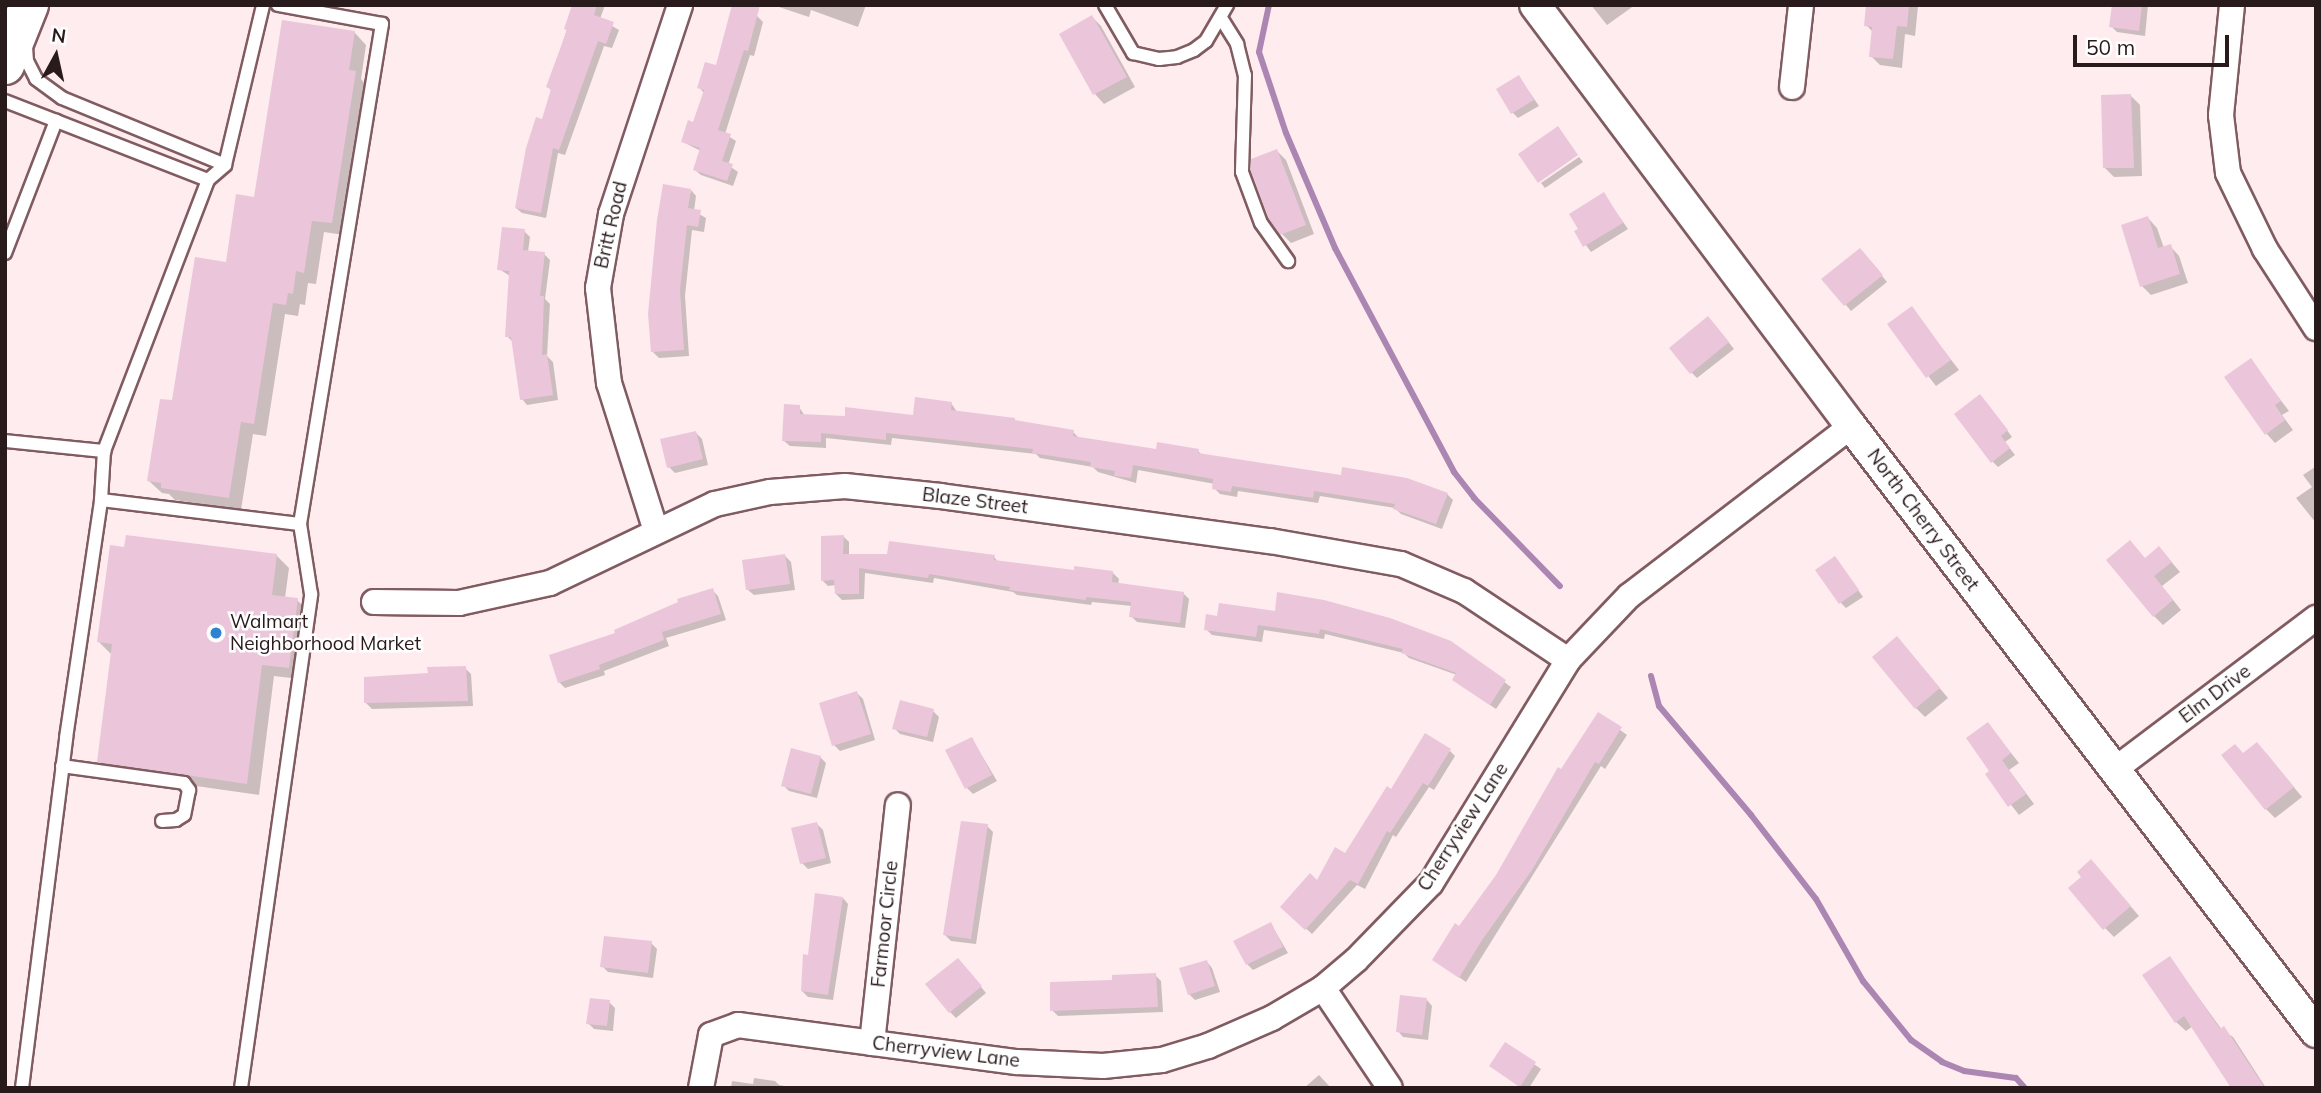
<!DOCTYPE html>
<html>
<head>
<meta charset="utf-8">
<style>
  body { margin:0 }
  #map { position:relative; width:2321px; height:1093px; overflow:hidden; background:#feecee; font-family:Mulish,sans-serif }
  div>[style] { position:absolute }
  .shadow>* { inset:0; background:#0003 }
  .stream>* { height:6px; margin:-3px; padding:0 3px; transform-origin:3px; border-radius:3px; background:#ac86b3 }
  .building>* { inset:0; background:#ebc6da }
  .roads { filter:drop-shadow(2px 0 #805c61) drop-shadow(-2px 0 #805c61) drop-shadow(0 2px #805c61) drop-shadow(0 -2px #805c61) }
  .service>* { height:12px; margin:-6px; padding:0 6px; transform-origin:6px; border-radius:6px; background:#fff }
  .minor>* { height:24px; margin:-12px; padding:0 12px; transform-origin:12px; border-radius:12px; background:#fff }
  .tertiary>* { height:30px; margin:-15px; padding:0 15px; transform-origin:15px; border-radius:15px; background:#fff }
  .primary>* { height:38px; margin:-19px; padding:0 19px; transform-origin:19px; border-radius:19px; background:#fff }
  .dots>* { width:19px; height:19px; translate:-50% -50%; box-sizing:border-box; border:4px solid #fefefe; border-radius:50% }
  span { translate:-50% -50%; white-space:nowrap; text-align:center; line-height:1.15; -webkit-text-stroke:5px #fefefe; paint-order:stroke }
  .street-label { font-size:19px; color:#291a1c }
  .poi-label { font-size:19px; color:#291a1c }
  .left { translate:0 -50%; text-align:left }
  .frame { position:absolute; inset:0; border:7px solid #291a1c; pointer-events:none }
  .north { position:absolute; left:21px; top:21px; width:70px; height:70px; -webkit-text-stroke:5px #fefefe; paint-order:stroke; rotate:8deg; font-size:19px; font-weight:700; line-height:28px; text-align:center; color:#291a1c }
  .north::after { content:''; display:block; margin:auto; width:24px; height:32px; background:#291a1c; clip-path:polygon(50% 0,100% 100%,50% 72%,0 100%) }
  .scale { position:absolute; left:2073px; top:35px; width:156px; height:32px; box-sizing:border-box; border:4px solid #291a1c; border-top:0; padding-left:9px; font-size:21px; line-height:24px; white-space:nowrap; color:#291a1c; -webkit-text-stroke:5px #fefefe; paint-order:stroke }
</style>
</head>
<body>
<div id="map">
  <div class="shadow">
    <div style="clip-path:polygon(575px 5px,605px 5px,600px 19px,619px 30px,612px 48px,604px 46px,565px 155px,558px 153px,546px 218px,522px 213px,516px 208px,552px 91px,548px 87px)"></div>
    <div style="clip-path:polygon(773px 5px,866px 5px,858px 27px,811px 10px,809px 17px)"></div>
    <div style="clip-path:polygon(1591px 5px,1635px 5px,1607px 25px)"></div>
    <div style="clip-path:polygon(1868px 5px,1918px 6px,1915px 36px,1905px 34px,1902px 68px,1880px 65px,1871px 56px,1874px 33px,1866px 25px)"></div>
    <div style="clip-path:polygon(2114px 5px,2148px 5px,2145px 36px,2117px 32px,2111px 26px)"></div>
    <div style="clip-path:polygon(757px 16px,763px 22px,754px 56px,750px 55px,725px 134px,736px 141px,728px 165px,738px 172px,733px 186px,701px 175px,695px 170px,701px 151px,683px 142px,694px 124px,704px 93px,699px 87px)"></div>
    <div style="clip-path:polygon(1092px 17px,1101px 26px,1135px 87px,1104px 104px,1095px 94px,1061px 34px)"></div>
    <div style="clip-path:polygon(354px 32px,366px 45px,361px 79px,367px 86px,344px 235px,324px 232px,316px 284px,308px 283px,305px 305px,300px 304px,298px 316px,285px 314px,266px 436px,253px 434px,241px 510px,175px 500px,169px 494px,162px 493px,149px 481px,174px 402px,256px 199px)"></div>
    <div style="clip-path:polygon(1519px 77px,1539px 106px,1518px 118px,1512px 112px)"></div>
    <div style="clip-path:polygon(2131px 96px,2140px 105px,2142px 176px,2114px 177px,2105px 168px)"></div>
    <div style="clip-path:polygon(1277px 151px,1286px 160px,1314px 234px,1291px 243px,1281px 233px)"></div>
    <div style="clip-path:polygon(1579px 157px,1583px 162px,1545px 188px,1541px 183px)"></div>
    <div style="clip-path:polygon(691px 190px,696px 196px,694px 211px,706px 218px,704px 232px,692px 230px,685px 296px,689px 356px,659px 358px,653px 352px)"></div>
    <div style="clip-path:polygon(1604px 195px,1628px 229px,1591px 252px,1576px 232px)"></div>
    <div style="clip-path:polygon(2148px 218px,2157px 228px,2164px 248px,2170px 246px,2179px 256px,2188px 283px,2151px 295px,2142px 286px)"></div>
    <div style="clip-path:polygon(524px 231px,530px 237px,528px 252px,544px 254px,550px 260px,545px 299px,550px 304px,547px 356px,553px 362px,558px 400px,527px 405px,522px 399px,513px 342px,507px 336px,510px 276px,499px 269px)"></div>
    <div style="clip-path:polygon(1866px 256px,1887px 282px,1851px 311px,1824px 279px)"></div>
    <div style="clip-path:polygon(1912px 309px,1959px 370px,1936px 386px,1889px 325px)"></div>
    <div style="clip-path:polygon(1714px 324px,1734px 349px,1697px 378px,1691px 372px)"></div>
    <div style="clip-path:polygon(2251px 361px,2289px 411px,2282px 415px,2293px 430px,2275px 443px,2266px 433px)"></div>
    <div style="clip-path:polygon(1986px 402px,2012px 437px,2005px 442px,2015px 455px,1998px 467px,1992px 461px)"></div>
    <div style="clip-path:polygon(951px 403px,957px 412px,1073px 432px,1079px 438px,1157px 451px,1198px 451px,1203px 456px,1447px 494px,1453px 500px,1442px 529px,1401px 514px,1395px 508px,1320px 496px,1318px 503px,1238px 491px,1237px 497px,1220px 494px,1214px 488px,1215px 484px,1138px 470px,1136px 483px,1098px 472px,1093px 467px,1040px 458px,1036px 454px,892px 438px,891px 445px,826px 438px,826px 448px,790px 446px,784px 441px,799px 407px,805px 416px,915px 417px)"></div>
    <div style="clip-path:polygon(696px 433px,702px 439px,708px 465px,675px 473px,669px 467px)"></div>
    <div style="clip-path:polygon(2315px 467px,2316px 468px,2316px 523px,2296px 498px,2312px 487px,2303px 475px)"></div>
    <div style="clip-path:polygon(843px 536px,849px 542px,849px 556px,994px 557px,999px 563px,1075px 572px,1113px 573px,1119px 579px,1118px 585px,1183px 593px,1189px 599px,1185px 628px,1137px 622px,1131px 616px,1132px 606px,1092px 602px,1091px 605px,1017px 595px,1013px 592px,934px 578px,933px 583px,865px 573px,864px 599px,842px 600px,836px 594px,836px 585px,828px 586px,822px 580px)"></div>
    <div style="clip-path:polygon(276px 555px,289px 568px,285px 598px,297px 600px,309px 612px,300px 679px,274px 676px,259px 795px,111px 774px,99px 761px,112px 655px,99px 642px)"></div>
    <div style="clip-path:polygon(785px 556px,791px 562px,795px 590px,754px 595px,748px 590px)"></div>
    <div style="clip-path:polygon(2168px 558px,2180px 572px,2162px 586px,2181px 610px,2163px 625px,2154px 616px,2146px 560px)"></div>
    <div style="clip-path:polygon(1840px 564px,1863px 597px,1846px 608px,1841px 603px)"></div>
    <div style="clip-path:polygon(712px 590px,718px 596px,726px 620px,666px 638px,669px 646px,604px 671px,605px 675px,565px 688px,559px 682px,617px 634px)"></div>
    <div style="clip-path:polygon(1207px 616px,1451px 643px,1511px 687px,1496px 709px,1460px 685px,1454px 679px,1457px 675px,1409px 658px,1404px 653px,1325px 634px,1324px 639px,1264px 630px,1262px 642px,1212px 635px,1206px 629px)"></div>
    <div style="clip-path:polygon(1906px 648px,1948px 698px,1925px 717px,1916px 708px)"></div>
    <div style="clip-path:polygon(465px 668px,471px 674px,473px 706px,372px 709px,366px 703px,430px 675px)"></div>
    <div style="clip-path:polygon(857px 693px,863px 699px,875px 740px,840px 751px,834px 745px)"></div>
    <div style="clip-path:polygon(933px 711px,939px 717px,933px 742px,900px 734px,894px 728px)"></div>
    <div style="clip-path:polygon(1598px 714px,1627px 735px,1605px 769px,1601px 766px,1466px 982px,1434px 960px,1497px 876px)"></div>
    <div style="clip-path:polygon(1988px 724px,2019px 763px,2009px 770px,2034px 804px,2019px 815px,1987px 774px,1992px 771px)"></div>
    <div style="clip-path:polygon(972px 739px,997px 781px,973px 794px,967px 788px)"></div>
    <div style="clip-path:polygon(1450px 751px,1455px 756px,1434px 790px,1429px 787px,1396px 837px,1393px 835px,1365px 889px,1357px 885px,1312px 934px,1282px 907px,1318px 883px,1346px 855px,1392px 791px)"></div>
    <div style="clip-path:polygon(2266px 753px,2302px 797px,2275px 818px,2266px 809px,2244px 755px)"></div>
    <div style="clip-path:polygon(820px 757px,826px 763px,817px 798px,789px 791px,783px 785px)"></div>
    <div style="clip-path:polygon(817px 824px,823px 830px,831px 863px,808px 869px,802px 863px)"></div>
    <div style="clip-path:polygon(987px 826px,993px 832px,976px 944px,951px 941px,945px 935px)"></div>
    <div style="clip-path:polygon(2100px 871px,2139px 916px,2114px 937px,2105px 928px,2083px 877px)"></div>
    <div style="clip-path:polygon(843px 898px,848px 904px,833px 1000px,808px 997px,802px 991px)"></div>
    <div style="clip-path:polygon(1271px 924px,1288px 953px,1253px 970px,1247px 964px)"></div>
    <div style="clip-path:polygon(651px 943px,657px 949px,653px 978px,608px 972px,602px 966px)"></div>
    <div style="clip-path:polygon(2170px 958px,2222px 1030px,2233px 1037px,2266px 1088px,2233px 1088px,2193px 1026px,2186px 1031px,2176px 1022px)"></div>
    <div style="clip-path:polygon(1207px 962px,1212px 968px,1220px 992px,1195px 1000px,1189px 994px)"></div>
    <div style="clip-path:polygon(964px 966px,986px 993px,956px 1018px,950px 1012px)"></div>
    <div style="clip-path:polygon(1155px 975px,1161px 981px,1163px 1012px,1058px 1016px,1052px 1010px,1114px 982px)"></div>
    <div style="clip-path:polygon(1427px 1000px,1432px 1006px,1428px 1040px,1403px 1037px,1398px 1031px)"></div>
    <div style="clip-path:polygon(609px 1002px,615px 1008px,613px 1031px,594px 1029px,588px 1023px)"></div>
    <div style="clip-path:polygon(1505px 1044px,1541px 1069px,1529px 1088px,1521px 1088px,1491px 1066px)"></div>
    <div style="clip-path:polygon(1319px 1075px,1331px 1088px,1304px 1088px)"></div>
    <div style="clip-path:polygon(754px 1078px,775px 1081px,779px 1085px,795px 1088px,731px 1088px,732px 1081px,753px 1084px)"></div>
  </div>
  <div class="stream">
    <div style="left:1269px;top:5px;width:48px;rotate:102deg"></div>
    <div style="left:1259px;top:52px;width:85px;rotate:71.6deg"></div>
    <div style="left:1286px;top:133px;width:125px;rotate:66.9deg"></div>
    <div style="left:1335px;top:248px;width:254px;rotate:62deg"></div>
    <div style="left:1454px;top:472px;width:33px;rotate:52deg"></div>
    <div style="left:1474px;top:498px;width:123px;rotate:45.7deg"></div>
    <div style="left:1651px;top:676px;width:31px;rotate:75deg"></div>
    <div style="left:1659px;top:706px;width:143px;rotate:49.8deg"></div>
    <div style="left:1751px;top:815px;width:106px;rotate:52.3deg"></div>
    <div style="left:1816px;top:899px;width:95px;rotate:60.2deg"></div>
    <div style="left:1863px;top:981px;width:76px;rotate:50.9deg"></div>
    <div style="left:1911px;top:1040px;width:38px;rotate:35deg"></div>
    <div style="left:1942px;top:1062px;width:24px;rotate:22deg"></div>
    <div style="left:1964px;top:1071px;width:52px;rotate:7.7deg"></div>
    <div style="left:2016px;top:1078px;width:13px;rotate:48deg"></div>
  </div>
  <div class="building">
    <div style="clip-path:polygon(572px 5px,597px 5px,594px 15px,614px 22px,606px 44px,598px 41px,559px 150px,553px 148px,541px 213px,515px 208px,526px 148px,536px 117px,542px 119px,551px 89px,546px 87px,567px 30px,564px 29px)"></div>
    <div style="clip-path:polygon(732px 5px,760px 5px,748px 51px,744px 50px,718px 130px,731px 134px,722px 161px,733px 164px,727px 181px,693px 170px,700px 148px,681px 142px,688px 120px,693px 122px,704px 90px,697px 88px,705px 62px,716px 65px)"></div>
    <div style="clip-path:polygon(1866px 5px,1909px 5px,1907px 27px,1897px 26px,1893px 59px,1869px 57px,1872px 27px,1864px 26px)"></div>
    <div style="clip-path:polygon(2112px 5px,2142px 5px,2139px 31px,2109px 27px)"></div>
    <div style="clip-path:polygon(1092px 15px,1127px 77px,1093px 95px,1059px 34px)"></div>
    <div style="clip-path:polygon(282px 20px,355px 31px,349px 70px,356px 71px,332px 223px,312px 221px,304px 273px,296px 271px,293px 294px,288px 293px,286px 305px,273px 303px,254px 424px,241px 422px,229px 498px,161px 488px,161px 483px,147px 481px,160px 399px,172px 400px,195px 257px,226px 262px,236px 194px,254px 197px)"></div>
    <div style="clip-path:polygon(1519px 75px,1534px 100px,1511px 114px,1496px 89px)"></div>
    <div style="clip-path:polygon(2131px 94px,2134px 168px,2103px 168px,2101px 95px)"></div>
    <div style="clip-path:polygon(1558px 126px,1578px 155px,1538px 183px,1518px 154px)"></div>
    <div style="clip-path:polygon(1277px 149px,1306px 225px,1280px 235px,1269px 219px,1251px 171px,1251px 159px)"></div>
    <div style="clip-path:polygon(663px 184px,691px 189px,688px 208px,701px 210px,698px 227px,687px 225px,680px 290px,684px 350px,651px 352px,648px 314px,657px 220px)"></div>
    <div style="clip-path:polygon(1604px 192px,1623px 223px,1583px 247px,1574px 231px,1578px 229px,1569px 214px)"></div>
    <div style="clip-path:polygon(2148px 216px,2158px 248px,2171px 244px,2180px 274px,2140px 287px,2121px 225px)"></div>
    <div style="clip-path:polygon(502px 227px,525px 229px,523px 250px,545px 252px,540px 296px,544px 296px,542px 355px,547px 354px,553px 395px,520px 400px,511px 337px,505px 337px,509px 271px,497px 270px)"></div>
    <div style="clip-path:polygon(1860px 248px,1883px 275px,1844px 306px,1821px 279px)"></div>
    <div style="clip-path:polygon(1912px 306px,1951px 360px,1926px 378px,1887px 324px)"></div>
    <div style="clip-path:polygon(1708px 316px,1729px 342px,1690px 374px,1669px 348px)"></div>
    <div style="clip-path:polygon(2251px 358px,2281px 401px,2275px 405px,2285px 420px,2265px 435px,2224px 377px)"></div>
    <div style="clip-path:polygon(1980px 394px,2008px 430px,2001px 436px,2010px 448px,1991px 463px,1954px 414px)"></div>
    <div style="clip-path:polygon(915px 397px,952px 402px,951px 410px,1015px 418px,1015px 420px,1074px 430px,1073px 436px,1156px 449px,1157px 442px,1199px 449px,1198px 453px,1341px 475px,1342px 467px,1407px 478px,1448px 493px,1436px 524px,1393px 509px,1395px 504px,1314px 491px,1313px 498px,1232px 486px,1231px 492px,1212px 489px,1213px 479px,1133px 465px,1131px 478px,1114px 476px,1115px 471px,1090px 467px,1091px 462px,1032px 453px,1033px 449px,886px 433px,886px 440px,821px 433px,821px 442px,782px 441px,784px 404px,800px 405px,800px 414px,845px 416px,845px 407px,913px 415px)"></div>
    <div style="clip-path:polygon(696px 431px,703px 459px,667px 468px,660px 439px)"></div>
    <div style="clip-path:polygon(126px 535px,277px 554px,272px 595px,298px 598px,289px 668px,262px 665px,247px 784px,97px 762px,112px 644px,97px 642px,110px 545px,124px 547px)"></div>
    <div style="clip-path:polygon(844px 535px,843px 554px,887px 554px,889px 541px,995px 555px,994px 560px,1074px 570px,1074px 566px,1113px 571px,1112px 582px,1184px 592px,1180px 623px,1129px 617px,1131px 602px,1086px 597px,1086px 600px,1009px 590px,1010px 587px,929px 574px,928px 578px,859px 568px,859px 594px,835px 594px,834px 580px,821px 581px,821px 536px)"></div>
    <div style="clip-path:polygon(2130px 540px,2145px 558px,2159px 546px,2172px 562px,2154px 576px,2173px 600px,2153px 617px,2106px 560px)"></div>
    <div style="clip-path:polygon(785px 554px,790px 584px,746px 590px,742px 560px)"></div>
    <div style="clip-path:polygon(1835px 556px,1859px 590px,1839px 604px,1815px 570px)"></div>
    <div style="clip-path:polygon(713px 588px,721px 614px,662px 632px,664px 640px,599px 665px,600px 669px,558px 683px,549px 655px,615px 633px,614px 630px,678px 602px,677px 599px)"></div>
    <div style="clip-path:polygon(1277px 592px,1324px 600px,1390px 618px,1451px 641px,1506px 680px,1490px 705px,1452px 680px,1456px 673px,1401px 653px,1403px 649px,1320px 629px,1319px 634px,1258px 625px,1256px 637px,1204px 630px,1206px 614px,1217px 616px,1219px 603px,1275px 611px)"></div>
    <div style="clip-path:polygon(1897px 636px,1940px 688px,1915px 709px,1872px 657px)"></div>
    <div style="clip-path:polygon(466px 666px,468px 701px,364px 703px,364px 677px,428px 673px,427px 667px)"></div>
    <div style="clip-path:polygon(857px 691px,871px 734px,832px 746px,819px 703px)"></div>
    <div style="clip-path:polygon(900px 700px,934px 709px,927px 737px,892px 729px)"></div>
    <div style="clip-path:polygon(1598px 712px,1622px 727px,1599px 764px,1595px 762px,1532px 870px,1482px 940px,1459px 978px,1432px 960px,1455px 923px,1459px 926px,1496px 875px,1558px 767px,1561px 769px)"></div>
    <div style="clip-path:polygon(1988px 722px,2011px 753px,2002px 760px,2026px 794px,2008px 807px,1985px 774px,1989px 771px,1966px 738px)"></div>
    <div style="clip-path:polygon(1425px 733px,1451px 749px,1428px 786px,1423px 783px,1390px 833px,1387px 831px,1358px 884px,1350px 880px,1305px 930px,1280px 907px,1310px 873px,1317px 880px,1335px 847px,1345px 853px,1387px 786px,1391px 789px)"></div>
    <div style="clip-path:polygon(972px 737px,992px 775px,965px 789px,945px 750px)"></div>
    <div style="clip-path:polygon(2257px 742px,2294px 787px,2265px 810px,2221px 755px,2235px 744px,2243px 753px)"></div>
    <div style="clip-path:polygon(791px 748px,821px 756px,811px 794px,781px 786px)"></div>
    <div style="clip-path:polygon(961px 821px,988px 824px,971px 939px,943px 935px)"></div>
    <div style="clip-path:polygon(817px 822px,826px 858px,800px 864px,791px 828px)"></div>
    <div style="clip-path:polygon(2091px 859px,2131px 906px,2103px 930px,2068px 888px,2081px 877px,2077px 872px)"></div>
    <div style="clip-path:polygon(815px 893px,843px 897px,828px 995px,801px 991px,803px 954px,808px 955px)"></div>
    <div style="clip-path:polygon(1271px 922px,1283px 947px,1246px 965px,1233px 941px)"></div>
    <div style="clip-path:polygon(604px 936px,652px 941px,648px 973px,600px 967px)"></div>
    <div style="clip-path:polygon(2170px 956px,2220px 1029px,2224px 1026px,2265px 1088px,2231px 1088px,2184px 1016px,2175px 1023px,2142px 975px)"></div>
    <div style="clip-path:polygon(958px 958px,982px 986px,949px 1013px,925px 984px)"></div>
    <div style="clip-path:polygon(1207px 960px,1215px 986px,1188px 995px,1179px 968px)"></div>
    <div style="clip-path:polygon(1156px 973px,1158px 1007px,1050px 1011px,1050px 982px,1112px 980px,1112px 975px)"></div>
    <div style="clip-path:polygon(1400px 995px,1427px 998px,1422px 1035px,1396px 1032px)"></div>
    <div style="clip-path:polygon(590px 998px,610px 1000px,607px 1026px,586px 1024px)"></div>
    <div style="clip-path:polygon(1505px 1042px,1536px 1062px,1520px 1087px,1489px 1066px)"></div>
  </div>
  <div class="roads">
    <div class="service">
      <div style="left:1105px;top:5px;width:56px;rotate:59.7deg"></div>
      <div style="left:1133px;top:53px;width:27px;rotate:13deg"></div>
      <div style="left:1159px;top:59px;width:18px;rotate:-6deg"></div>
      <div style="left:1177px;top:57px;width:18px;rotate:-22deg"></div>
      <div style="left:1194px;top:50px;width:15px;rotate:-37deg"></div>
      <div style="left:1206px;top:41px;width:42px;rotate:-59.7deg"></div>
      <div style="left:1221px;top:18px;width:31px;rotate:58deg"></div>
      <div style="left:1237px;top:44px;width:32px;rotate:76deg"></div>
      <div style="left:1245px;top:75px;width:97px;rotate:91.8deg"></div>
      <div style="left:1242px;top:172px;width:54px;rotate:69.6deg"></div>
      <div style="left:1261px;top:223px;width:47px;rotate:54.6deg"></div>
      <div style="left:26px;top:47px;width:14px;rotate:86deg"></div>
      <div style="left:27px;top:61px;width:20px;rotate:63deg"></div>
      <div style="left:36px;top:79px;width:32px;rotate:36deg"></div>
      <div style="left:62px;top:98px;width:176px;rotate:22.3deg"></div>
      <div style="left:5px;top:101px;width:218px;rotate:21.3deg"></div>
      <div style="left:5px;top:253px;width:142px;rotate:-68.9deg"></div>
      <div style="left:5px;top:441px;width:100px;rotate:5.8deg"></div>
      <div style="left:101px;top:500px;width:200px;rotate:6.9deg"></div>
      <div style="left:62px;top:766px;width:123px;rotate:7.9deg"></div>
      <div style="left:184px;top:783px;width:9px;rotate:54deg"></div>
      <div style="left:189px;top:790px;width:25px;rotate:101deg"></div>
      <div style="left:184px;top:815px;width:9px;rotate:148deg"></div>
      <div style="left:176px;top:820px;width:14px;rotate:176deg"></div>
      <div style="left:22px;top:1088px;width:353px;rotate:-82.8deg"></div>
      <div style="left:66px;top:738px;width:241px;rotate:-81.6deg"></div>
      <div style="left:101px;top:500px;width:49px;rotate:-86.5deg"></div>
      <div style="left:104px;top:451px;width:290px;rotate:-69deg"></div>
      <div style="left:208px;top:180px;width:23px;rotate:-41deg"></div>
      <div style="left:225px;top:165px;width:164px;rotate:-76.6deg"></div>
      <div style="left:241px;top:1088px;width:499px;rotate:-81.9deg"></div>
      <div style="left:311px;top:594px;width:71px;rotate:-98.9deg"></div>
      <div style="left:300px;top:524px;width:507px;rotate:-80.69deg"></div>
      <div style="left:382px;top:24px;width:106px;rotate:-169.6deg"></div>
    </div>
    <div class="minor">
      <div style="left:2232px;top:5px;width:111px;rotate:95.7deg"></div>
      <div style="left:2221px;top:115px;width:58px;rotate:83.1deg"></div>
      <div style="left:2228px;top:173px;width:85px;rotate:64deg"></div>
      <div style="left:2265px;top:249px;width:94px;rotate:57.2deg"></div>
      <div style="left:1792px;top:87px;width:82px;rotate:-83.7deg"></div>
      <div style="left:656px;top:531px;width:155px;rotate:-107.6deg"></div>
      <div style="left:609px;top:383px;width:96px;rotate:-96.6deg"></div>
      <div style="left:598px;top:288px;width:75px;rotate:-80deg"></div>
      <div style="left:611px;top:214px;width:220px;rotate:-71.7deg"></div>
      <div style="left:374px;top:602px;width:85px;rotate:0.7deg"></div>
      <div style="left:459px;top:603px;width:93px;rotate:-12.4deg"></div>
      <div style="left:550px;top:583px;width:183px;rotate:-25.6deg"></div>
      <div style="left:715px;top:504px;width:56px;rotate:-12.3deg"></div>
      <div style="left:770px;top:492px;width:75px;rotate:-4.6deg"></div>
      <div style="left:845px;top:486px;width:96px;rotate:6deg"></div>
      <div style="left:940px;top:496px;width:333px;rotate:7.8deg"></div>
      <div style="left:1270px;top:541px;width:133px;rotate:10deg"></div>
      <div style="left:1401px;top:564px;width:69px;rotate:23.2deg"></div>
      <div style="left:1464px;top:591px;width:125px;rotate:33.6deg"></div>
      <div style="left:2114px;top:770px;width:253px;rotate:-37deg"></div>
      <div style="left:1323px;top:988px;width:120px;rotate:56.2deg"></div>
      <div style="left:872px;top:1043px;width:239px;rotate:-83.8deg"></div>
      <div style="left:701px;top:1088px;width:54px;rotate:-79.3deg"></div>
      <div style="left:711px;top:1035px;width:29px;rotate:-20deg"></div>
      <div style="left:738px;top:1025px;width:281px;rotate:7.6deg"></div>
      <div style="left:1017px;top:1062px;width:86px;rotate:2.7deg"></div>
      <div style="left:1103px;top:1066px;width:59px;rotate:-5.8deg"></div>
      <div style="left:1162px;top:1060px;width:48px;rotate:-16.9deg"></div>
      <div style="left:1208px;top:1046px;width:70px;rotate:-23.6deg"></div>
      <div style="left:1272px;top:1018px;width:59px;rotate:-30.5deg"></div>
      <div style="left:1323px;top:988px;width:43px;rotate:-40.3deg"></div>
      <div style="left:1356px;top:960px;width:107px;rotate:-45.8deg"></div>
      <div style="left:1431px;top:883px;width:262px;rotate:-58.4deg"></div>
      <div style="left:1568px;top:660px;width:88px;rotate:-46.4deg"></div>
      <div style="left:1629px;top:596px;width:280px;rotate:-37.4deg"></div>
    </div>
    <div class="tertiary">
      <div style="left:1535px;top:5px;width:526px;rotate:53.11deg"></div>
      <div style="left:1851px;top:426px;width:764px;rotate:52.5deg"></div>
    </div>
    <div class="primary">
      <div style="left:5px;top:65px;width:65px;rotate:-68.2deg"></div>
    </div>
  </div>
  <div class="dots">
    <div style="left:216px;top:633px;background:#2e83d1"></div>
  </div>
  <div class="street-label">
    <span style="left:611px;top:225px;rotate:-77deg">Britt Road</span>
    <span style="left:975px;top:501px;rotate:7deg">Blaze Street</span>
    <span style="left:1923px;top:520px;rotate:53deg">North Cherry Street</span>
    <span style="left:2215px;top:694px;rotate:-37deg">Elm Drive</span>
    <span style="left:1463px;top:827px;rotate:-57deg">Cherryview Lane</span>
    <span style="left:885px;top:924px;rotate:-84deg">Farmoor Circle</span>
    <span style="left:946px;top:1052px;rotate:7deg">Cherryview Lane</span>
  </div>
  <div class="poi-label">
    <span class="left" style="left:230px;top:633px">Walmart<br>Neighborhood Market</span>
  </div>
  <div class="frame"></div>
  <div class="north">N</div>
  <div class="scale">50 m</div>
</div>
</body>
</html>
